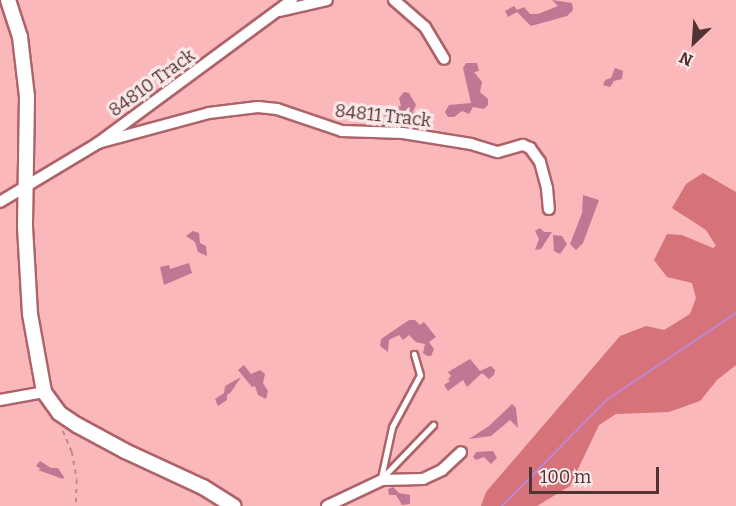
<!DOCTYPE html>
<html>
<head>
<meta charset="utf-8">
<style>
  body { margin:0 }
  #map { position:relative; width:736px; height:506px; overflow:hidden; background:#fab8bb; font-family:Bitter,serif }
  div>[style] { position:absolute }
  .forest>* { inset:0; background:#d5727a }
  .stream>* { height:2px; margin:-1px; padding:0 1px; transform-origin:1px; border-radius:1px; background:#bf88d5 }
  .building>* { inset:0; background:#bf7793 }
  .path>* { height:1.5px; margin-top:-0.75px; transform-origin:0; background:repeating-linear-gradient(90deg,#be888b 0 4.5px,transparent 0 9px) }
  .roads { filter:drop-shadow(2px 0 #ad6369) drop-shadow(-2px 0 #ad6369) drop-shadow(0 2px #ad6369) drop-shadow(0 -2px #ad6369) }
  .service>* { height:5px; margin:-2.5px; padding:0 2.5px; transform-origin:2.5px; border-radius:2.5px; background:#fff }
  .minor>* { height:10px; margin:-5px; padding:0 5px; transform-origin:5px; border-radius:5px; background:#fff }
  .tertiary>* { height:14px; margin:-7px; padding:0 7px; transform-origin:7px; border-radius:7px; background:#fff }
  span { translate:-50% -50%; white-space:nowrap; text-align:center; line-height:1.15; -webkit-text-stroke:6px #fae8e8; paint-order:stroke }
  .street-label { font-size:18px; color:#523233 }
  .north { position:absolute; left:664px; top:12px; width:60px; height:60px; -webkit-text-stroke:4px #fae8e8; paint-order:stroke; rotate:205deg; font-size:16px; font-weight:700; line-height:24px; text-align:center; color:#523233 }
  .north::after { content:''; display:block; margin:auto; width:21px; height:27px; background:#523233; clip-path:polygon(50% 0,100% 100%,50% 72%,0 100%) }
  .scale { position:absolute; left:529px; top:467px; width:130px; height:27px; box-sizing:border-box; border:3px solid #523233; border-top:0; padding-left:8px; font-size:18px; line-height:21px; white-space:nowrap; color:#523233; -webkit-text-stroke:4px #fae8e8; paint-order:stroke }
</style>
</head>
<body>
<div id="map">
  <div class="forest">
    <div style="clip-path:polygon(703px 173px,736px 192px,736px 365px,717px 380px,700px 401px,669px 412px,616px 414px,599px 425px,570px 486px,537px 506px,481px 506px,486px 492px,620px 336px,646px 326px,664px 330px,690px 314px,696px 298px,692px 283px,667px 277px,654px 260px,667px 234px,682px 235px,713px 248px,716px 246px,706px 230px,672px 208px,686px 184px)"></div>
  </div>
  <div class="stream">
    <div style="left:502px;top:506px;width:151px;rotate:-45.3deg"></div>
    <div style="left:608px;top:399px;width:154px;rotate:-33.9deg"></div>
  </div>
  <div class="building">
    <div style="clip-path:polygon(552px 0,572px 3px,573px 10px,567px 16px,531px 26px,517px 12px,508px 17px,505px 11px,514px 6px,517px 10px,524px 7px,530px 14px,538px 14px,558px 6px)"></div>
    <div style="clip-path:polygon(466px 63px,477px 63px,479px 71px,474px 72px,482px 82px,480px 92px,488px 99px,488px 105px,484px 109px,473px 107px,469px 114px,462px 111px,454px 117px,448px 117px,445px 112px,449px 105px,471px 103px,463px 68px)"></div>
    <div style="clip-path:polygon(615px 68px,623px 71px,622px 79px,614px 81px,610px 87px,603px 85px,605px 80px,611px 78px)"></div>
    <div style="clip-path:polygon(404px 92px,409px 93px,416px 105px,413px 111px,414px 119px,400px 125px,380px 125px,379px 117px,384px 117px,383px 110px,401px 106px,399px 98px)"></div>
    <div style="clip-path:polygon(583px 195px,599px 200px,583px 243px,576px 250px,570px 244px,582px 213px)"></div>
    <div style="clip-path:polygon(540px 228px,544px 232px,552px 232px,541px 249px,535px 250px,539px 239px,535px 231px)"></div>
    <div style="clip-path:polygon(193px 231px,199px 233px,200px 243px,206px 246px,207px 256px,198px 252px,195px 242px,186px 236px)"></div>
    <div style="clip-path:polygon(553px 235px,562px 236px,567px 244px,560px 254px,554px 251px)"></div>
    <div style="clip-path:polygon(189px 263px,192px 273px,164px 285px,160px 267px,169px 265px,170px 269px)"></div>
    <div style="clip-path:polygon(409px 320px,415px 320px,420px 325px,424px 322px,436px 337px,429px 342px,434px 349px,431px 356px,427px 356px,423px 353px,425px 344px,416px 342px,409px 335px,403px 340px,399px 335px,389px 340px,388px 352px,380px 346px,381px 339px)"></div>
    <div style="clip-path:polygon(470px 359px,480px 371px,491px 366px,495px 370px,494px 375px,489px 379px,482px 373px,467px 387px,463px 380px,448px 391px,444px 385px,450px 381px,448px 379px,451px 376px,448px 372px)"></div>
    <div style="clip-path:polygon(244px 365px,251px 374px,260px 370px,265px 374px,263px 383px,268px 391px,266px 399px,258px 395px,255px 386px,252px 387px,238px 370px)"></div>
    <div style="clip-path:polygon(241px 377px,231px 392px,227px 395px,227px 400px,218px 406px,215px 399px,224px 393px,225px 386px)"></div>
    <div style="clip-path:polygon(512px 404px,516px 408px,518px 428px,510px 420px,491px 436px,469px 439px,489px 426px)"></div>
    <div style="clip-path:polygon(493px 451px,497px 458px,491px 464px,484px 457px,476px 460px,473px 457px,476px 452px)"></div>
    <div style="clip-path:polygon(40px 461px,51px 468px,58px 468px,64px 477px,63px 479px,38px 470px,41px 469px,36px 466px)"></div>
    <div style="clip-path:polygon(393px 487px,399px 493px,410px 495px,410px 504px,402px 505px,396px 495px,389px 495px,388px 489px)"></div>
  </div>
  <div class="path">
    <div style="left:63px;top:431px;width:23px;rotate:67deg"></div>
    <div style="left:72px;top:452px;width:28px;rotate:80deg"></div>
    <div style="left:77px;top:480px;width:26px;rotate:92deg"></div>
  </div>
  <div class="roads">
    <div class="service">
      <div style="left:381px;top:478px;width:52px;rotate:-77.8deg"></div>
      <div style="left:392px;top:427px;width:59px;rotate:-61.7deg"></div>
      <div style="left:420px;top:375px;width:22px;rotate:-106deg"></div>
      <div style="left:382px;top:478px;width:74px;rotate:-46.1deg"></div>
    </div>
    <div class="minor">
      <div style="left:394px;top:0;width:41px;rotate:41.1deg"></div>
      <div style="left:425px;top:27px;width:37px;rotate:59deg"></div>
      <div style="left:280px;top:11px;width:48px;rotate:-13.2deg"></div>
      <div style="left:98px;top:143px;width:115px;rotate:-15.1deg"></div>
      <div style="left:209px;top:113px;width:49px;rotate:-7deg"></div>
      <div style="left:258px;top:107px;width:19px;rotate:6deg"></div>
      <div style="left:277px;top:109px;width:69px;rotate:18.7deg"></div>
      <div style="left:342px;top:131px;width:61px;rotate:1.9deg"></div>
      <div style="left:403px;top:133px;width:69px;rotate:9.2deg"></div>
      <div style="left:471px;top:144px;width:28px;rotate:17deg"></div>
      <div style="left:498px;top:152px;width:26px;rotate:-16deg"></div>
      <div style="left:523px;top:145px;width:8px;rotate:23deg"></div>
      <div style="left:530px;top:148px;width:17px;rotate:54deg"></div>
      <div style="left:540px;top:162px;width:27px;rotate:75deg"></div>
      <div style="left:547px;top:188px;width:21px;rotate:85deg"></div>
      <div style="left:0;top:202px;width:114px;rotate:-31deg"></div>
      <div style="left:98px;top:143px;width:241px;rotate:-36.4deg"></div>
      <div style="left:0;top:400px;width:45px;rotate:-10.3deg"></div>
      <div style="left:327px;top:506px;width:61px;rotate:-25.3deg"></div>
      <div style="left:382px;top:480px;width:41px;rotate:-1.4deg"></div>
      <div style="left:423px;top:479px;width:21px;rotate:-25deg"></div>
      <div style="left:442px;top:470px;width:26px;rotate:-43deg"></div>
    </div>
    <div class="tertiary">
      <div style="left:8px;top:0;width:39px;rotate:72deg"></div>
      <div style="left:20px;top:37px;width:60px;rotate:83.3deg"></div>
      <div style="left:27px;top:97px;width:130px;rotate:90.9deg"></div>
      <div style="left:25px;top:227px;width:87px;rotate:86.7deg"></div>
      <div style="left:30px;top:314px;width:79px;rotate:79.8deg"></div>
      <div style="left:44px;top:392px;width:26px;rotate:54deg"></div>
      <div style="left:59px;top:413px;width:22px;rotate:34deg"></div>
      <div style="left:77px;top:425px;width:55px;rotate:28.4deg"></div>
      <div style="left:125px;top:451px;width:86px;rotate:24.8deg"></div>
      <div style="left:203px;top:487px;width:36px;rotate:32deg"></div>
    </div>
  </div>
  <div class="street-label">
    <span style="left:152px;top:83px;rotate:-36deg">84810 Track</span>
    <span style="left:383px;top:116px;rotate:6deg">84811 Track</span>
  </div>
  <div class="north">N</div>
  <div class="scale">100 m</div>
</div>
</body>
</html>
